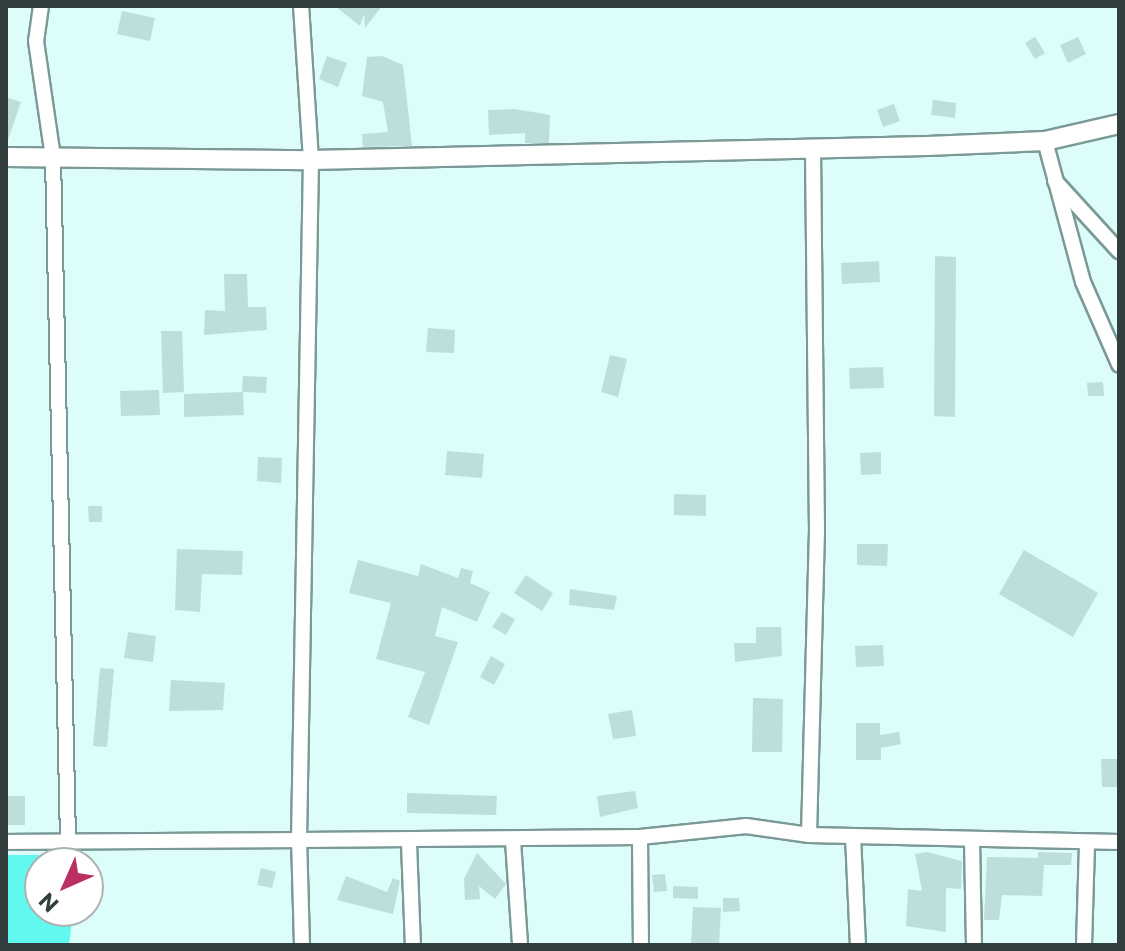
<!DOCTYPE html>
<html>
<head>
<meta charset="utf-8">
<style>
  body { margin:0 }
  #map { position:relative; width:1125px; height:951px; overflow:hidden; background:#dcfdfa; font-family:Commissioner,sans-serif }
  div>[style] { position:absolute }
  .green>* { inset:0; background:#61f8ef }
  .building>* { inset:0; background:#bededc }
  .roads { filter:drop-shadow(2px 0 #7b9a97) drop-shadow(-2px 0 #7b9a97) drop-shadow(0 2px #7b9a97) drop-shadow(0 -2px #7b9a97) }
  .minor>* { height:14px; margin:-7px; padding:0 7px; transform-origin:7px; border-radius:7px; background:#fff }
  .major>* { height:18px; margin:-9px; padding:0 9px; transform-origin:9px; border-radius:9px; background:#fff }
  span { translate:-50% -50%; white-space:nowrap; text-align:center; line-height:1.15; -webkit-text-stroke:7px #fff; paint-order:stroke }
  .frame { position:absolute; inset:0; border:8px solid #323f3e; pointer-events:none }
  .north { position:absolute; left:24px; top:847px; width:80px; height:80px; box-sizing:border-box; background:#fff; border:2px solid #adb2b2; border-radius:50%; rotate:225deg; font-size:22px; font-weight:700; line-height:32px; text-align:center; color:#323f3e }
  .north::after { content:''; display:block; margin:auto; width:28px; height:36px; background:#bc2f62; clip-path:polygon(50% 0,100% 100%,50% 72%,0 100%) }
</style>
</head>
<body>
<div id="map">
  <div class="green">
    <div style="clip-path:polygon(6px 855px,79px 855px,79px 863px,40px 863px,40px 911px,73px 911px,69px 945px,6px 945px)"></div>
  </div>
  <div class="building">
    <div style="clip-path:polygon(335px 6px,382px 6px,365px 28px,364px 14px,360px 26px)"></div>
    <div style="clip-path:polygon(122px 11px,155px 18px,150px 41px,117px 34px)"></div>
    <div style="clip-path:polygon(1035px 37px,1045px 53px,1035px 59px,1025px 43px)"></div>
    <div style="clip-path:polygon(1078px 37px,1086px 54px,1068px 63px,1060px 45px)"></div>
    <div style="clip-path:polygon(327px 56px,347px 63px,338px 87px,319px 79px)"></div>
    <div style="clip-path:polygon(382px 56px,403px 65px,412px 146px,363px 147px,362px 134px,388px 132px,383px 102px,362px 96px,367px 57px)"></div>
    <div style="clip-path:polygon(6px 97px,21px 102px,8px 140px,6px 140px)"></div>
    <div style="clip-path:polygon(933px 100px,956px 103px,955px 118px,931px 115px)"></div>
    <div style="clip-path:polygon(894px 104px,900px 121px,883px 127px,877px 110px)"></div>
    <div style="clip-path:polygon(515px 109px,550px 115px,549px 143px,525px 143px,525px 133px,489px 135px,488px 110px)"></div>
    <div style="clip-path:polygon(935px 256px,956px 257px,955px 417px,934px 416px)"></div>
    <div style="clip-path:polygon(879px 261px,880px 282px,842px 284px,841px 263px)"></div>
    <div style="clip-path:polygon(224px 274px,247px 274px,248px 307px,266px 307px,267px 330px,204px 335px,205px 310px,225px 311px)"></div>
    <div style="clip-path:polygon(428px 328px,455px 330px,454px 353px,426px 352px)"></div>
    <div style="clip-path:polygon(161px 331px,182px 331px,184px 392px,163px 393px)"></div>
    <div style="clip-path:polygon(610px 355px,627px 359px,618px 397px,601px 392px)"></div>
    <div style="clip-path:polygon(883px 367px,884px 388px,850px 389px,849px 368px)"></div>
    <div style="clip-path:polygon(243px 376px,267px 377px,266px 393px,242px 392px)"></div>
    <div style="clip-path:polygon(1103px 382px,1104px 396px,1088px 396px,1087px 383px)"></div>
    <div style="clip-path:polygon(159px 390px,160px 415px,121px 416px,120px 391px)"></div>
    <div style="clip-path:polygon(243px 392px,244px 415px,184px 417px,184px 394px)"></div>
    <div style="clip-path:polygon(447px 451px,484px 454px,482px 478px,445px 475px)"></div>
    <div style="clip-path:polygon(881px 452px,881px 474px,861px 475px,860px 453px)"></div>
    <div style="clip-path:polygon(258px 457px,282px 458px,281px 483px,257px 481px)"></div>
    <div style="clip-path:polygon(674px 494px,706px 495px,706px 516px,674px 515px)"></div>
    <div style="clip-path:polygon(88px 506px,102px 506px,102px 522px,89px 522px)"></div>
    <div style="clip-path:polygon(857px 544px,888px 544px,887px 566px,857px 565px)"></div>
    <div style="clip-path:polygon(177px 549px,243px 551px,242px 575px,202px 574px,200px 612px,175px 610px)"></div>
    <div style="clip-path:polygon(1024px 550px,1098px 593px,1073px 637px,999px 594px)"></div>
    <div style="clip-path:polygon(358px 560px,418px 576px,421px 564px,458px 578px,461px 568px,473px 571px,470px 583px,490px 592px,477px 622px,442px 607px,435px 636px,458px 642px,429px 725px,408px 717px,425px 672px,376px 659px,391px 603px,349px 593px)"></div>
    <div style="clip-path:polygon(526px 575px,553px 593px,542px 611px,514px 593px)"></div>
    <div style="clip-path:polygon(570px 589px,617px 596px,614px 610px,569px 605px)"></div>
    <div style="clip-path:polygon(502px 612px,515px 619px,506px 635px,492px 627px)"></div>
    <div style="clip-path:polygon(756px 627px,781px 627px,782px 656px,735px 662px,734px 643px,756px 643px)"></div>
    <div style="clip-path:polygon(128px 632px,156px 636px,153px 662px,124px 658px)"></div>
    <div style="clip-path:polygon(883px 645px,884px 666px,856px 667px,855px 646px)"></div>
    <div style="clip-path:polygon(491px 656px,505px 664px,494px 685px,480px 677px)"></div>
    <div style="clip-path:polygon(100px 668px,114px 669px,107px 747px,93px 746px)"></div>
    <div style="clip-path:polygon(171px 680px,225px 683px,223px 710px,169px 711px)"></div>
    <div style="clip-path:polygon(753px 698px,783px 699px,782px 752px,752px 752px)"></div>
    <div style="clip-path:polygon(632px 710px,636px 736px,613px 739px,608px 714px)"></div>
    <div style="clip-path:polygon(856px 723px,880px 723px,880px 735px,899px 732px,901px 744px,881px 748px,881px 760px,856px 760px)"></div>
    <div style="clip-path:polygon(1101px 759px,1119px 759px,1119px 787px,1102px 787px)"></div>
    <div style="clip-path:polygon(635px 791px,638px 808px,600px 817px,597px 796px)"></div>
    <div style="clip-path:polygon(407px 793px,497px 796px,496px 815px,407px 813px)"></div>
    <div style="clip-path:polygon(6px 796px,25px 796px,25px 825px,6px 825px)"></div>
    <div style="clip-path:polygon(927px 852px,962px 861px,961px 889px,946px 888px,946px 932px,906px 926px,908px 889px,922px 891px,915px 854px)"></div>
    <div style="clip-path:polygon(1038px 852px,1072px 853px,1071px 865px,1044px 865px,1042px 896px,1002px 895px,999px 920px,984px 920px,987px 857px,1038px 858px)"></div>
    <div style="clip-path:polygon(477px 853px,506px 884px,495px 899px,479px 886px,480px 899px,465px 900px,464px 879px)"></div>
    <div style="clip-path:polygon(261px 868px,276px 872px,272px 888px,257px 885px)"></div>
    <div style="clip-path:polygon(665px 874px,667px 891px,654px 892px,652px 875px)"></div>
    <div style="clip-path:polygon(346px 876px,387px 892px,393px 878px,400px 881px,393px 914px,337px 900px)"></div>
    <div style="clip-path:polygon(673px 886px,698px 887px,698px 899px,673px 898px)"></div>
    <div style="clip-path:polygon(723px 898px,739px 898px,740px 911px,723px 912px)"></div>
    <div style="clip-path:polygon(693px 907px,721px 908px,719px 945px,691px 945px)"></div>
  </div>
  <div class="roads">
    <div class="minor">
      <div style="left:41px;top:6px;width:35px;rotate:98deg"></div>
      <div style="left:36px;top:41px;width:118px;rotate:81.7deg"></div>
      <div style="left:53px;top:158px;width:684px;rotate:88.74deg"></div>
      <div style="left:1045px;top:141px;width:146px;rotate:74.9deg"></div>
      <div style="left:1083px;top:282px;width:90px;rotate:66.3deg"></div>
      <div style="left:1055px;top:181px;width:95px;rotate:47.6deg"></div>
      <div style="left:809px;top:835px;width:303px;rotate:-88.5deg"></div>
      <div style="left:817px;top:532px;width:384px;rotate:-90.6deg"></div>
      <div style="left:853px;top:836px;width:109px;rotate:87.4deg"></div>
      <div style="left:640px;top:837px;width:108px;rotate:89.5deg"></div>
      <div style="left:513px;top:841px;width:104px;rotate:86.1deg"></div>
      <div style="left:972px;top:841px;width:104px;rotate:88.9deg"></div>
      <div style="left:6px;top:842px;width:293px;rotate:-0.4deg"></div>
      <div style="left:299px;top:840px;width:680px;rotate:-88.99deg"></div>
      <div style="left:311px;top:160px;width:154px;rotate:-93.7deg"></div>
      <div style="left:409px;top:843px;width:102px;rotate:87.8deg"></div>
      <div style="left:302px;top:945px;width:105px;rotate:-91.6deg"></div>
      <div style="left:299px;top:840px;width:341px;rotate:-0.5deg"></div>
      <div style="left:640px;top:837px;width:107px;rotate:-5.9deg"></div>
      <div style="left:746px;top:826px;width:64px;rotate:8.1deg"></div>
      <div style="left:809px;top:835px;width:310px;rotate:1.3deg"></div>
      <div style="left:1084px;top:945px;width:103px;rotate:-88.3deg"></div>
    </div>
    <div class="major">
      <div style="left:6px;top:157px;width:305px;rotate:0.6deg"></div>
      <div style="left:311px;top:160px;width:616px;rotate:-1.3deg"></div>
      <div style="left:927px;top:146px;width:118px;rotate:-2.4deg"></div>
      <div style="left:1045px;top:141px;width:76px;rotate:-12.9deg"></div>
    </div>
  </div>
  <div class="frame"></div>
  <div class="north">N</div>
</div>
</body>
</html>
